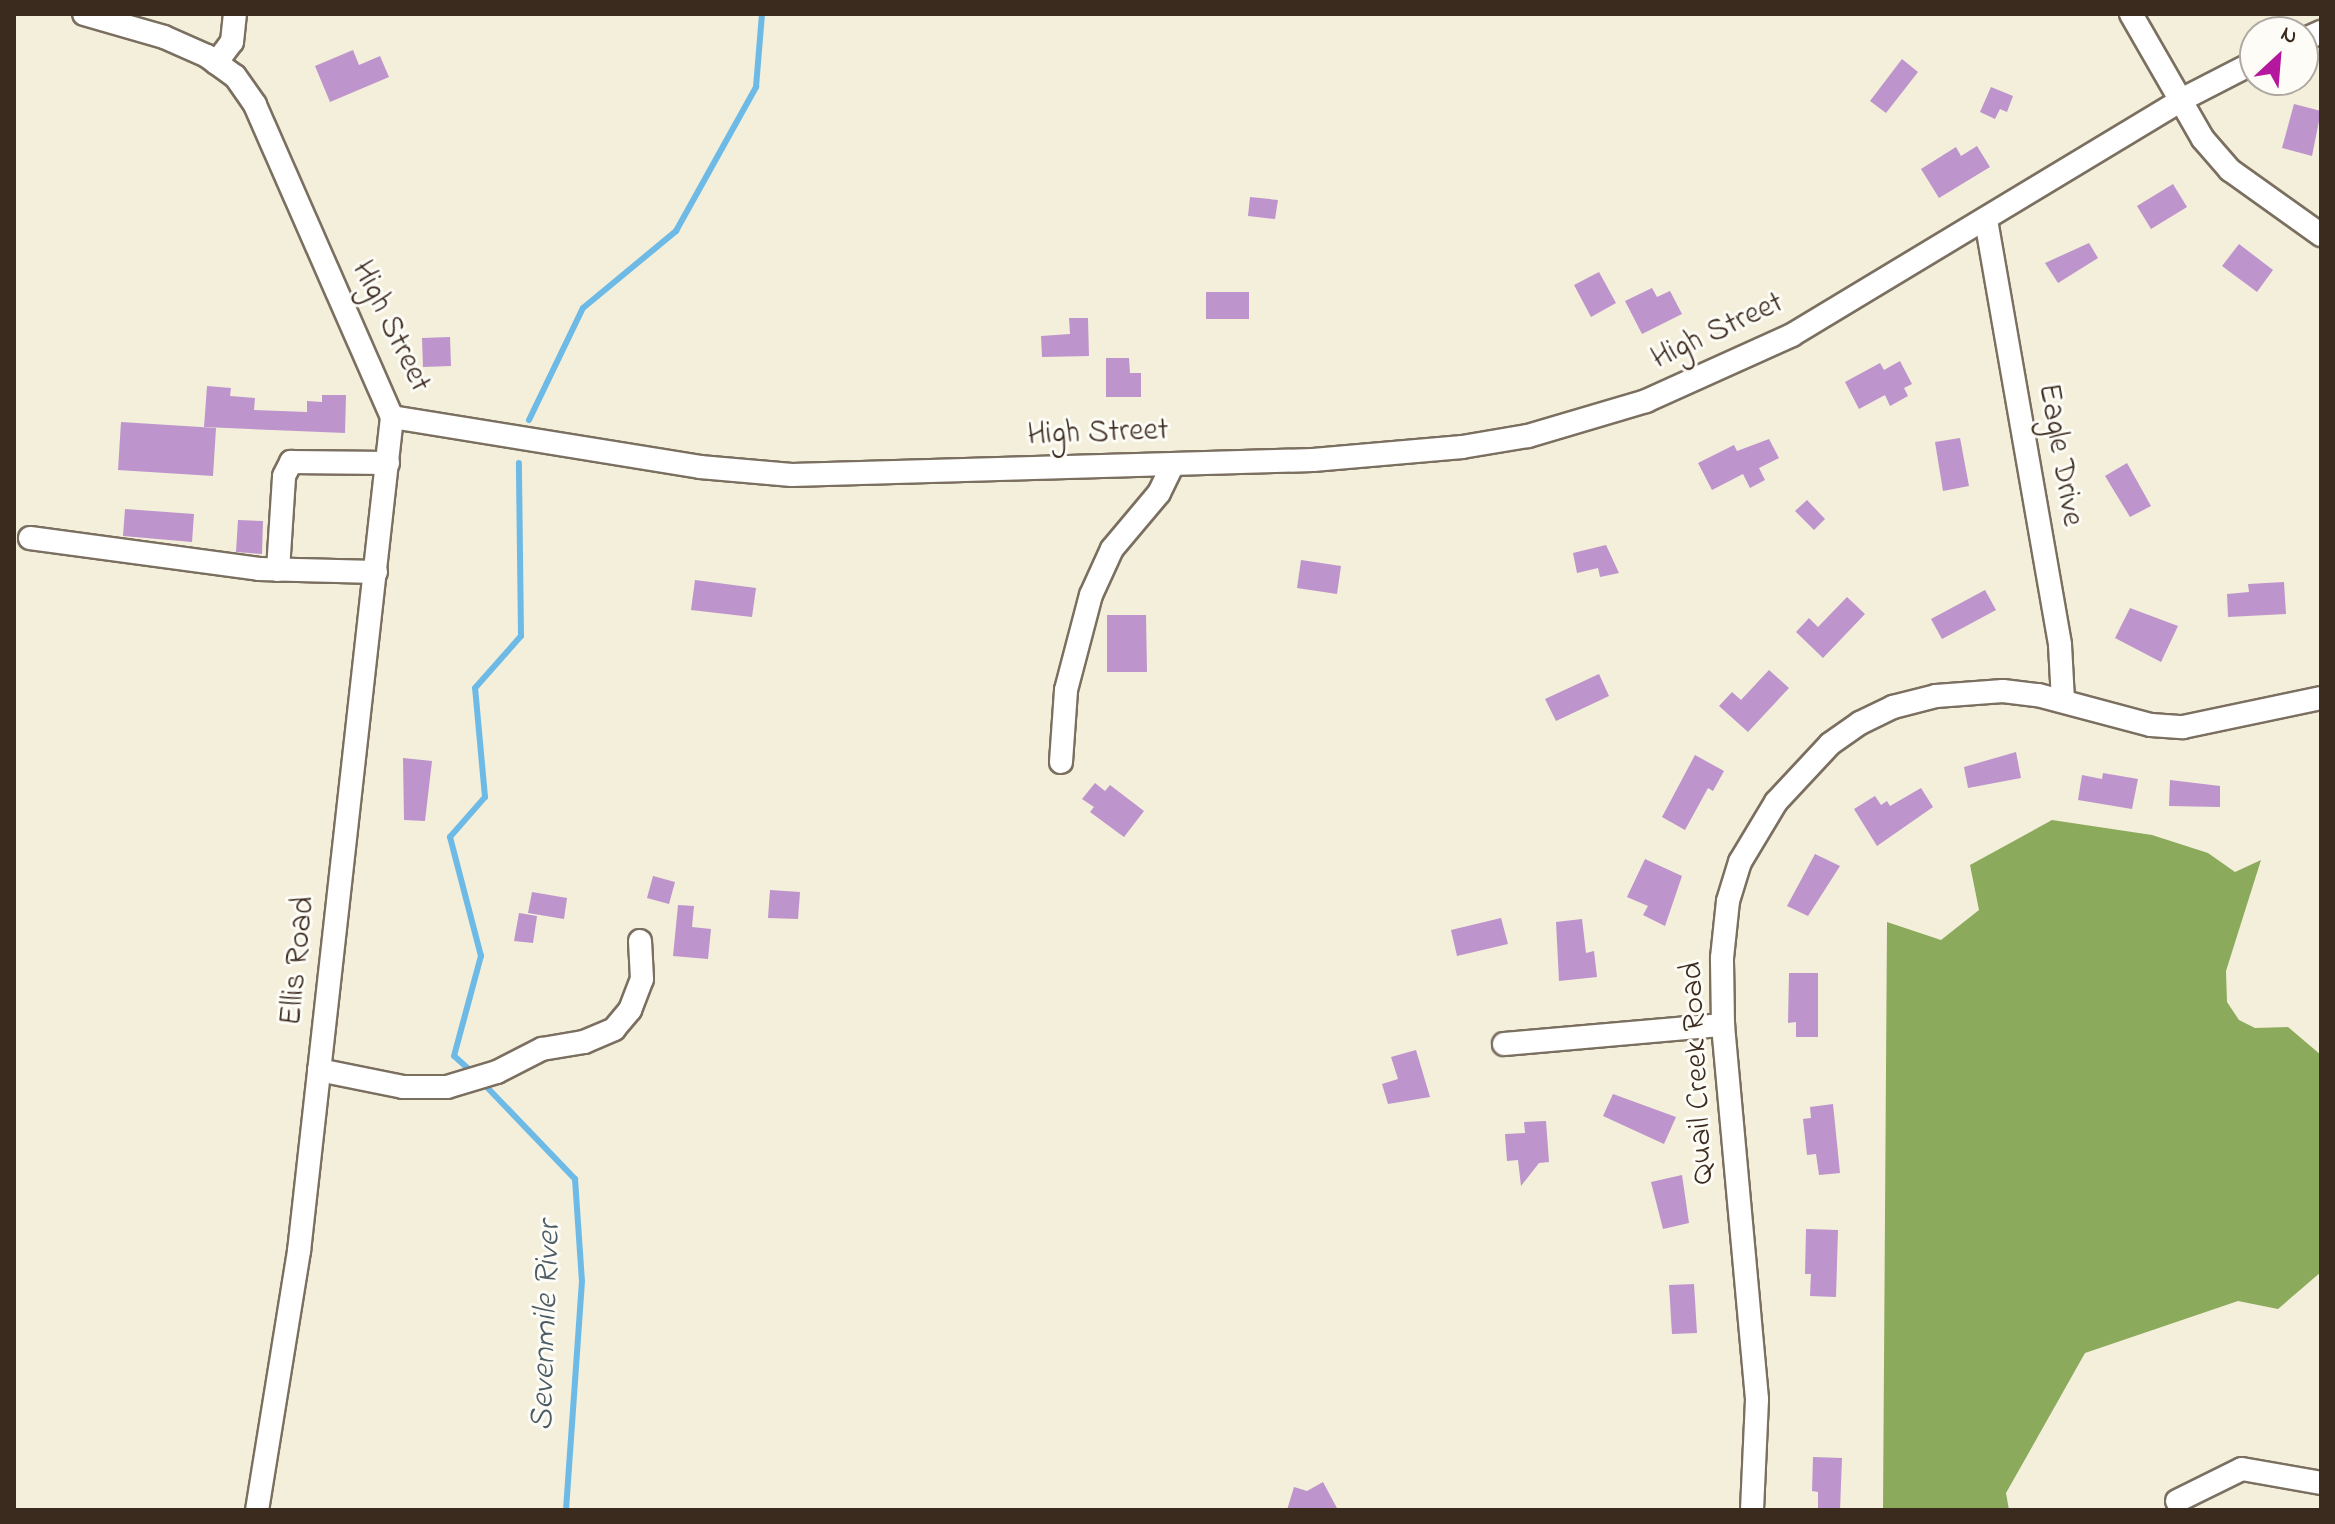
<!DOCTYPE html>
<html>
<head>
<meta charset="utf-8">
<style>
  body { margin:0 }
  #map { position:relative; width:2335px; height:1524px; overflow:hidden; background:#f3efdb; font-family:"Indie Flower",sans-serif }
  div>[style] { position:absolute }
  .forest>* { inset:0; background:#8caa5c }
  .stream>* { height:6px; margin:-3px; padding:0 3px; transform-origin:3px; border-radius:3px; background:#6dbae7 }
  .building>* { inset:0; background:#bd94cb }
  .roads { filter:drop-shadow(2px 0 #7b6f60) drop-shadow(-2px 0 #7b6f60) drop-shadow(0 2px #7b6f60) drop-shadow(0 -2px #7b6f60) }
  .minor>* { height:22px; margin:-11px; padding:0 11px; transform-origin:11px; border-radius:11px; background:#fff }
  span { translate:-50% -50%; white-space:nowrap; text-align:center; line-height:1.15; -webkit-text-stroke:6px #fdfcf7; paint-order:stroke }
  .street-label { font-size:32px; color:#3b2a1e }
  .water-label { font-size:34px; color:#4c5c64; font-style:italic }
  .frame { position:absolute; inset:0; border:16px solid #3b2a1e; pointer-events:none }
  .north { position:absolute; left:2239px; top:16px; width:80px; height:80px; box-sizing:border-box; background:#fdfcf7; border:2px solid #afa8a0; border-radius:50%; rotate:26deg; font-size:22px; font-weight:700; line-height:32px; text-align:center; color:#3b2a1e }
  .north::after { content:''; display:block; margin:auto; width:28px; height:36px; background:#b5179e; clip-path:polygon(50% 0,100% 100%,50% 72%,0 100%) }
</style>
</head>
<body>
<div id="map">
  <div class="forest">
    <div style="clip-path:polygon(2052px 820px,2152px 835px,2208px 853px,2235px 872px,2261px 860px,2226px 971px,2227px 1002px,2239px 1020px,2255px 1028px,2288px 1027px,2321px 1055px,2321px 1272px,2278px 1309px,2238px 1301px,2085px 1353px,2006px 1493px,2009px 1510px,1883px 1510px,1887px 922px,1941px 940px,1979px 910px,1970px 865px)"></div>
  </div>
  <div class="stream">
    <div style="left:529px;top:420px;width:124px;rotate:-64.3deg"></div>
    <div style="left:583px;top:308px;width:121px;rotate:-39.6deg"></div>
    <div style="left:676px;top:231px;width:165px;rotate:-60.9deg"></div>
    <div style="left:756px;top:87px;width:73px;rotate:-85.3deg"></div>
    <div style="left:473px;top:1073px;width:25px;rotate:-138deg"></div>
    <div style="left:454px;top:1056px;width:104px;rotate:-74.9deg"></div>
    <div style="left:481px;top:956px;width:123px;rotate:-104.6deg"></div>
    <div style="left:450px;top:837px;width:53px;rotate:-48.8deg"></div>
    <div style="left:485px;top:797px;width:109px;rotate:-95.2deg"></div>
    <div style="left:475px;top:688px;width:69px;rotate:-48.5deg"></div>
    <div style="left:521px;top:636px;width:173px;rotate:-90.7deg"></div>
    <div style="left:481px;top:1081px;width:136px;rotate:46.2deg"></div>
    <div style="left:575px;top:1179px;width:102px;rotate:86.1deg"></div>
    <div style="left:582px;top:1281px;width:230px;rotate:94deg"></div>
  </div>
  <div class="building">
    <div style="clip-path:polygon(353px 50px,359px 65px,380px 56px,389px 77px,330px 102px,315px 66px)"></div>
    <div style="clip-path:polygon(1902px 59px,1918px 72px,1886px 113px,1870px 101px)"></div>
    <div style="clip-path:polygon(1991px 87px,2013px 96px,2007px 112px,2000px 109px,1995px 119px,1980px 112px)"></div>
    <div style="clip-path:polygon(2294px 104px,2321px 111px,2312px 156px,2282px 148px)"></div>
    <div style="clip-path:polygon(1977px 146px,1990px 167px,1939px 198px,1921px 169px,1956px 147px,1961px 156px)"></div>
    <div style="clip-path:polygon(2173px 184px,2187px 207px,2151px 229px,2137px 206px)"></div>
    <div style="clip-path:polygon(1250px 197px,1278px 200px,1275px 219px,1248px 216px)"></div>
    <div style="clip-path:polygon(2089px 243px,2098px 258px,2058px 283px,2045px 263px)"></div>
    <div style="clip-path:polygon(2239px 244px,2273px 270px,2257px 292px,2222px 266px)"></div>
    <div style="clip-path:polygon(1599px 272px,1616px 303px,1591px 317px,1574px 285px)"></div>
    <div style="clip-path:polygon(1652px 288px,1657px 297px,1670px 291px,1682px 314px,1642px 334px,1625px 301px)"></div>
    <div style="clip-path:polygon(1206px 292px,1249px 292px,1249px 319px,1206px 319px)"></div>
    <div style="clip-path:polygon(1069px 318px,1088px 318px,1089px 356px,1042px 357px,1041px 336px,1070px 334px)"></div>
    <div style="clip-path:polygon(450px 337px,451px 366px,423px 367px,422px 338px)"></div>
    <div style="clip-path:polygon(1106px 358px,1129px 358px,1130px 373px,1141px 373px,1141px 397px,1106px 397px)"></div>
    <div style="clip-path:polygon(1900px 361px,1912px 384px,1904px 388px,1908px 396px,1890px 406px,1885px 395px,1859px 409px,1845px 382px,1880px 363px,1884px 370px)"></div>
    <div style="clip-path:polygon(207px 386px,231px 388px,230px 396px,255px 398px,254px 410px,307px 412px,307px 401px,322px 402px,322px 395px,346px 395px,345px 433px,204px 427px)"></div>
    <div style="clip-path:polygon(121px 422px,216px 428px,213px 476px,118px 470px)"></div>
    <div style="clip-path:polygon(1960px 438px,1969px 486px,1943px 491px,1935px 442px)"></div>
    <div style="clip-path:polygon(1769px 439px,1779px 458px,1759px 468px,1765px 480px,1750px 488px,1743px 474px,1712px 490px,1698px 463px,1734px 445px,1737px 451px)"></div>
    <div style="clip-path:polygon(2127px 463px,2151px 506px,2130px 517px,2105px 476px)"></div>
    <div style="clip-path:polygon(1807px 500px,1825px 519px,1814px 530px,1795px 511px)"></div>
    <div style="clip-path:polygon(125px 509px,194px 514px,192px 542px,123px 536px)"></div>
    <div style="clip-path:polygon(238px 520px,263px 521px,262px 554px,236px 552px)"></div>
    <div style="clip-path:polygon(1606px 545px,1619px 573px,1600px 577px,1598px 568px,1577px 573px,1573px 553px)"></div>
    <div style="clip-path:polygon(1301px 560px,1341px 566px,1337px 594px,1297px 588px)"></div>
    <div style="clip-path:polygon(695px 580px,756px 588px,752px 617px,691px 610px)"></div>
    <div style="clip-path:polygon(2284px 582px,2286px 614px,2228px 617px,2227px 594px,2249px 592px,2248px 584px)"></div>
    <div style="clip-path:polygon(1985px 590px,1996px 610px,1942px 639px,1931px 619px)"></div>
    <div style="clip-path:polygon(1847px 597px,1865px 614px,1823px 658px,1796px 632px,1809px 618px,1818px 627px)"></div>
    <div style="clip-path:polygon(2130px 608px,2178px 626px,2161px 662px,2115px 638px)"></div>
    <div style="clip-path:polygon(1107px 615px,1146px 615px,1147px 672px,1107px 672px)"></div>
    <div style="clip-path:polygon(1769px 670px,1789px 688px,1748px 732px,1719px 706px,1732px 692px,1741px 700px)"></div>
    <div style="clip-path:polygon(1599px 674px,1609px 696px,1556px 721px,1545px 699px)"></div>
    <div style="clip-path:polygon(2016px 752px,2021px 778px,1968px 788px,1964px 767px)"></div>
    <div style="clip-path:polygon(1695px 755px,1724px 771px,1713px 791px,1708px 788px,1685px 830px,1662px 817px)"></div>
    <div style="clip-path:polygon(403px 758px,432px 761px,425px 821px,404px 820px)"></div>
    <div style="clip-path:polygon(2103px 773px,2138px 779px,2132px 809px,2078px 800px,2082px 775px,2102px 779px)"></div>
    <div style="clip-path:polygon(2170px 780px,2220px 786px,2220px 807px,2169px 806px)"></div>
    <div style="clip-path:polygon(1095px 783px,1105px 791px,1110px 785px,1144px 811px,1124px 837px,1090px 812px,1094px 807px,1082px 799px)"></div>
    <div style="clip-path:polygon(1921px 788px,1933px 807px,1877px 846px,1854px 809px,1875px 796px,1881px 805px,1887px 801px,1890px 806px)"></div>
    <div style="clip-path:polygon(1815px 854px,1840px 866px,1808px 916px,1787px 906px)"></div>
    <div style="clip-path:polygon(1645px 859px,1682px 876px,1665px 926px,1643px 915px,1648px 906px,1627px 897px)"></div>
    <div style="clip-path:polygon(653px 876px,675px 882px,669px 904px,647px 898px)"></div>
    <div style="clip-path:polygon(770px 890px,800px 892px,798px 919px,768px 918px)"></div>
    <div style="clip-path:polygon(532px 892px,567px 898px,564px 919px,528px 913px)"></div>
    <div style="clip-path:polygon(678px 905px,694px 906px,692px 927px,711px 929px,708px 959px,673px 956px)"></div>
    <div style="clip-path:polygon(519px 913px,537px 916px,533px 943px,514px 941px)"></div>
    <div style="clip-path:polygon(1501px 918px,1508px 944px,1457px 956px,1451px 930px)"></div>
    <div style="clip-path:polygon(1582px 919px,1586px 953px,1594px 951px,1597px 977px,1559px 981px,1556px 922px)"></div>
    <div style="clip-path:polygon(1789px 973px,1818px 973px,1818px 1037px,1796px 1037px,1796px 1022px,1788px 1023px)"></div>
    <div style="clip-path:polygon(1416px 1050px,1430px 1097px,1388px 1104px,1382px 1084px,1398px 1079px,1391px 1057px)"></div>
    <div style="clip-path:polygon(1613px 1094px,1676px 1117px,1664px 1144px,1603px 1116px)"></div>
    <div style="clip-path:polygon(1833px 1104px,1840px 1173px,1819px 1175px,1816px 1154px,1807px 1155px,1803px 1119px,1811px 1118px,1810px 1107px)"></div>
    <div style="clip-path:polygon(1546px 1121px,1549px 1162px,1539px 1163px,1521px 1186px,1518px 1160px,1507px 1161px,1505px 1134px,1525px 1133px,1524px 1122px)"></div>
    <div style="clip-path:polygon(1682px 1175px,1689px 1223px,1663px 1229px,1651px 1182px)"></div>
    <div style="clip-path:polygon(1806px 1229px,1838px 1230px,1836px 1297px,1810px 1296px,1811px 1274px,1805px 1274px)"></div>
    <div style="clip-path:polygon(1694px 1284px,1697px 1333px,1672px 1334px,1669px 1285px)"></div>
    <div style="clip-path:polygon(1813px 1457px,1842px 1458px,1840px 1510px,1818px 1510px,1818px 1492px,1812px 1491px)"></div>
    <div style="clip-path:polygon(1323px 1482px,1338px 1510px,1287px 1510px,1294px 1487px,1307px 1491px)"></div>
  </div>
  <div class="roads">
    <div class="minor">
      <div style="left:84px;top:14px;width:83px;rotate:16deg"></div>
      <div style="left:164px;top:37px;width:47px;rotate:23.8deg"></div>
      <div style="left:207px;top:56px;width:34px;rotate:36deg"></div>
      <div style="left:235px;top:76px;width:35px;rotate:55deg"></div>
      <div style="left:255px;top:105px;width:341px;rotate:66.3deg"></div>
      <div style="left:392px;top:417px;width:839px;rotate:96.36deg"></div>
      <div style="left:299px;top:1251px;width:262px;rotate:99.2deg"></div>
      <div style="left:2131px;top:14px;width:144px;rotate:60.1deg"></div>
      <div style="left:2203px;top:139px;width:41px;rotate:48.9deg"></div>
      <div style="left:2230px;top:170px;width:112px;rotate:35.5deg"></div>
      <div style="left:2303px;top:40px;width:20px;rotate:-24deg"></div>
      <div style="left:216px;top:63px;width:26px;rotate:-53deg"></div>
      <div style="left:232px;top:42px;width:28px;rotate:-84deg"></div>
      <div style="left:1986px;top:220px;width:431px;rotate:80.1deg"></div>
      <div style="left:2060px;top:645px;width:56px;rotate:86.9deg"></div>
      <div style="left:392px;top:417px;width:312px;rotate:9.2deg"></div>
      <div style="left:700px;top:467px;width:92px;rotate:5deg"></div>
      <div style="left:792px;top:475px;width:521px;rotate:-1.65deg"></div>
      <div style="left:1313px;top:460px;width:150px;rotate:-5deg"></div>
      <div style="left:1462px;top:447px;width:67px;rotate:-9.5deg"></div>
      <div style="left:1528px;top:436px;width:123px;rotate:-16.5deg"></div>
      <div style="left:1646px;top:401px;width:160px;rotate:-24.3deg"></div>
      <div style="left:1792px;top:335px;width:454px;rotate:-31.1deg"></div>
      <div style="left:2181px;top:100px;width:83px;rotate:-27.2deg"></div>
      <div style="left:30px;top:538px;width:231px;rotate:7.7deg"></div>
      <div style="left:259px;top:569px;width:117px;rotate:1.5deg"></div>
      <div style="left:278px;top:570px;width:94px;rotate:-86.3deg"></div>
      <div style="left:284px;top:476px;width:16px;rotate:-63deg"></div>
      <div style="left:291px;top:462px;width:97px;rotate:0.6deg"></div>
      <div style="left:1061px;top:762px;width:72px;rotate:-86deg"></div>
      <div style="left:1066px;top:690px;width:98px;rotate:-75.3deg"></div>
      <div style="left:1091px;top:595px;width:51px;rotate:-65.5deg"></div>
      <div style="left:1112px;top:549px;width:73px;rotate:-50deg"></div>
      <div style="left:1159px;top:493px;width:32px;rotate:-64deg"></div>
      <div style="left:1504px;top:1044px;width:220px;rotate:-5deg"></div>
      <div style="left:319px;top:1070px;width:86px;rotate:11.4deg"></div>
      <div style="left:403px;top:1087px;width:44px"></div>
      <div style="left:447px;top:1087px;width:52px;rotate:-16.7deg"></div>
      <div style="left:497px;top:1072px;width:51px;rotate:-27.1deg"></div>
      <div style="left:542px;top:1049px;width:43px;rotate:-9.5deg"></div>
      <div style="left:584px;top:1042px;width:33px;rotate:-23deg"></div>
      <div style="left:614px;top:1029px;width:25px;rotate:-50deg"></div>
      <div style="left:630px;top:1010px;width:33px;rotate:-69deg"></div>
      <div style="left:642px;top:979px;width:38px;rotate:-93deg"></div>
      <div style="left:2177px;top:1501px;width:72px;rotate:-26.2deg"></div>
      <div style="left:2242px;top:1469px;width:80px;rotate:10deg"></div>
      <div style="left:1752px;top:1510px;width:111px;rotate:-87.4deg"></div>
      <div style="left:1757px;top:1399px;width:376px;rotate:-95.2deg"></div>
      <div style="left:1723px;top:1025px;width:67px;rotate:-90.9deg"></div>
      <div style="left:1722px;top:958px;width:57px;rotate:-84deg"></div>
      <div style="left:1728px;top:901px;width:41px;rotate:-72.9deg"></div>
      <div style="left:1740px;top:862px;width:70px;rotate:-59deg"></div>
      <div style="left:1776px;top:802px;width:79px;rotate:-47deg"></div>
      <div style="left:1830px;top:744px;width:37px;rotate:-35deg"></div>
      <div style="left:1860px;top:723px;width:37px;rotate:-26deg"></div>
      <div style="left:1893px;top:707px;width:44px;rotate:-14.3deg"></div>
      <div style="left:1936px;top:696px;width:67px;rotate:-4.3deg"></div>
      <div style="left:2003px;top:691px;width:35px;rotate:7deg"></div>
      <div style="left:2038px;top:695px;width:117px;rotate:14.9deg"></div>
      <div style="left:2151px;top:725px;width:32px;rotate:4deg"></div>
      <div style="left:2183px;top:727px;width:141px;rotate:-11.9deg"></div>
    </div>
  </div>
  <div class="street-label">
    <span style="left:390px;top:327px;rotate:64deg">High Street</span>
    <span style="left:1718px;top:332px;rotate:-25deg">High Street</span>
    <span style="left:1098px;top:434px;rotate:-2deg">High Street</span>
    <span style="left:2059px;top:455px;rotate:80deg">Eagle Drive</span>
    <span style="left:299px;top:961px;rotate:-84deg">Ellis Road</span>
    <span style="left:1699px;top:1073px;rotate:-93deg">Quail Creek Road</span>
  </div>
  <div class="water-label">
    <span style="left:547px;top:1326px;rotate:-88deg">Sevenmile River</span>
  </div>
  <div class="frame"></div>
  <div class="north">N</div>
</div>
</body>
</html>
